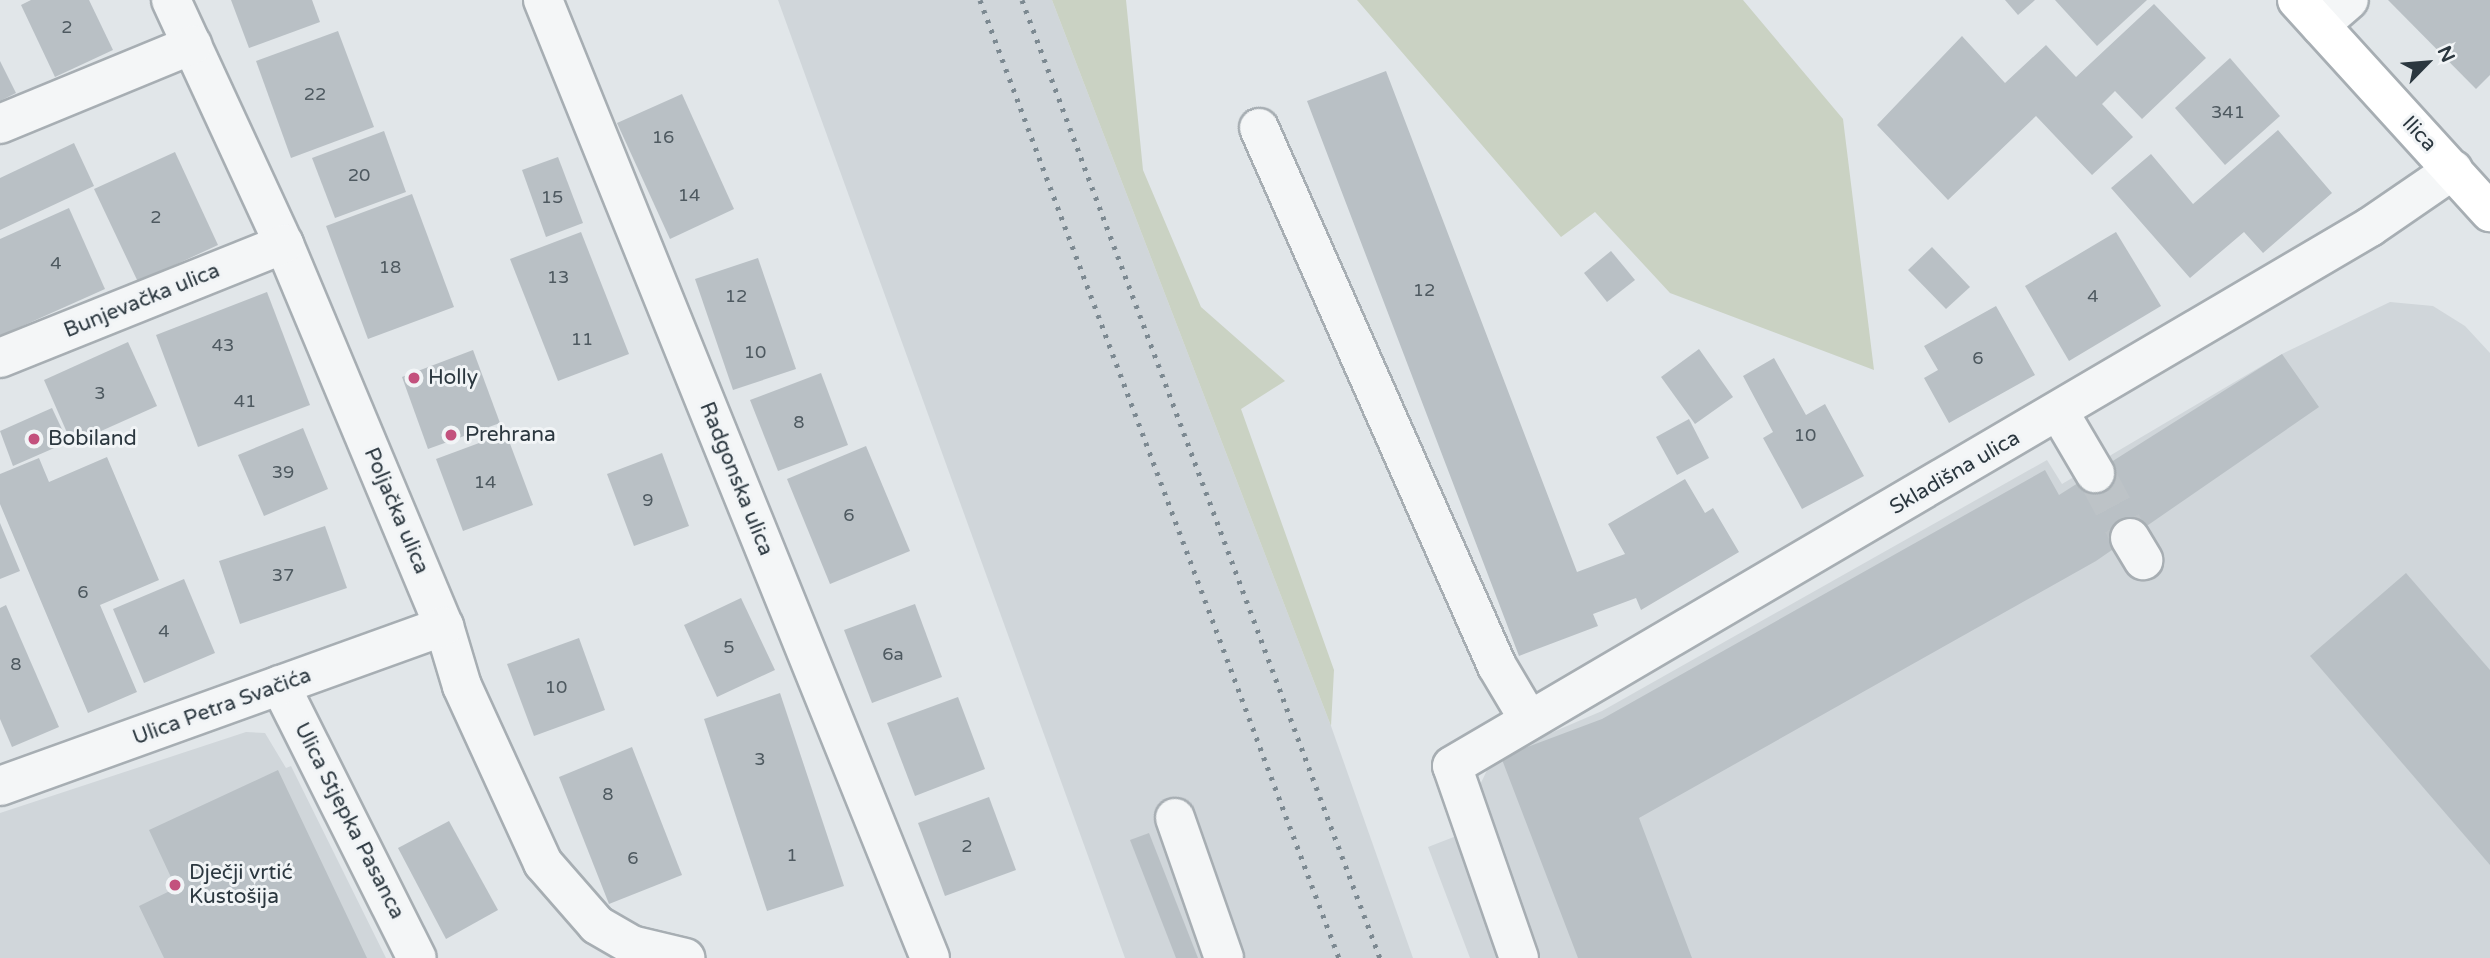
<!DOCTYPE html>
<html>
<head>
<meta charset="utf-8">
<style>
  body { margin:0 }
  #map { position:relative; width:2490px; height:958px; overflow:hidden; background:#e1e6e9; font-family:"Varela Round",sans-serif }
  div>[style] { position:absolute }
  .built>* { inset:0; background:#d0d6da }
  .green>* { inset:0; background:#cad2c3 }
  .building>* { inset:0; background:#b9c0c5 }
  .minor-tunnel>* { height:38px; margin-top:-19px; transform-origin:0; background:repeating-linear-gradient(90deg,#bdc3c7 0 38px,transparent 0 57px) }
  .roads { filter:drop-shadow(2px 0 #a7aeb3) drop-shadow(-2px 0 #a7aeb3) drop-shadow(0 2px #a7aeb3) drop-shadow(0 -2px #a7aeb3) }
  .minor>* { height:38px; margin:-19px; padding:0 19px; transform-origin:19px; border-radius:19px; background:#f4f6f7 }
  .major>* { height:38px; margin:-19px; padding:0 19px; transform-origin:19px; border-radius:19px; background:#fff }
  .rail>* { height:5px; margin-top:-2.5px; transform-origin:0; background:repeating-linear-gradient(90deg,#7c8991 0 3.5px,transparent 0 10.5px) }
  .dots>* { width:19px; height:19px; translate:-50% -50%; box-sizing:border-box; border:4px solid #f1f4f6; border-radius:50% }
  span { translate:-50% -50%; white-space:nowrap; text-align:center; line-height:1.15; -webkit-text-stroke:6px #f1f4f6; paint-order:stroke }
  .number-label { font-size:18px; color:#4e5960 }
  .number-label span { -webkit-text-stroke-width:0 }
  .street-label { font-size:21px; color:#2b373f }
  .poi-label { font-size:21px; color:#2b373f }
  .left { translate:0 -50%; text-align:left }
  .north { position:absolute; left:2392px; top:28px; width:70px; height:70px; -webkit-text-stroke:5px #f1f4f6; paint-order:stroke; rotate:65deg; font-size:19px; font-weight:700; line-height:28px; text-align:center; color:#2b373f }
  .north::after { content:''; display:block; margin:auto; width:24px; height:32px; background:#2b373f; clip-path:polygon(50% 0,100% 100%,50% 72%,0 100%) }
</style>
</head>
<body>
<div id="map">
  <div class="built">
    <div style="clip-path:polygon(778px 0,1052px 0,1331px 726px,1413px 958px,1125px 958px)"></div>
    <div style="clip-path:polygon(2390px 302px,2433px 306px,2465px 326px,2490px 353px,2490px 958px,1470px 958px,1428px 847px,1490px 823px,1478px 789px,1490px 764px,1504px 753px,1602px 711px,2047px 460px,2062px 484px,2282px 354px)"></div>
    <div style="clip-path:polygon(246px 732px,265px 733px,286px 768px,291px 766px,386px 958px,0 958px,0 813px)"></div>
  </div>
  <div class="green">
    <div style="clip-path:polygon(1052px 0,1126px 0,1143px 170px,1201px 307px,1285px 381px,1241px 409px,1334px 670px,1331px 726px)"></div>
    <div style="clip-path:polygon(1357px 0,1743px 0,1843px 119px,1874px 370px,1670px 293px,1595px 212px,1561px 237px)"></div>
  </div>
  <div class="building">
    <div style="clip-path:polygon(31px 0,89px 0,113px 50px,55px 77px,21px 5px)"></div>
    <div style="clip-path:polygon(231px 0,312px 0,320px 22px,249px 48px)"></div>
    <div style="clip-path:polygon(2005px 0,2035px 0,2018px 15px)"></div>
    <div style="clip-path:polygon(2055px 0,2147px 0,2097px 46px)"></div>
    <div style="clip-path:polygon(2388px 0,2490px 0,2490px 75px,2476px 89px)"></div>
    <div style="clip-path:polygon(2154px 4px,2206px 58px,2142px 119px,2115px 91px,2102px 104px,2133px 137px,2092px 175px,2036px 116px,1948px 200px,1877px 125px,1962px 36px,2005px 83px,2046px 45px,2076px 77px)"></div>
    <div style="clip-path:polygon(338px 31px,374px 127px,291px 158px,256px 61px)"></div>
    <div style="clip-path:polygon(2230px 58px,2280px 116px,2225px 165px,2175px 108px)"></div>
    <div style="clip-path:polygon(0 61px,16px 93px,0 101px)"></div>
    <div style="clip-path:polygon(1386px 71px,1577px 572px,1625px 554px,1608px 524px,1685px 479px,1705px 513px,1713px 508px,1739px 552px,1641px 610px,1636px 598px,1593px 614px,1598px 626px,1519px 656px,1307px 101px)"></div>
    <div style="clip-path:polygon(682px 94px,734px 209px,670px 239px,617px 123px)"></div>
    <div style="clip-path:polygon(2278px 130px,2332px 193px,2263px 253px,2244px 232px,2190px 278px,2111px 188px,2151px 154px,2193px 204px)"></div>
    <div style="clip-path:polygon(384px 131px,406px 192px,335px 218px,312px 158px)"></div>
    <div style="clip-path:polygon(74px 143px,94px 186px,0 230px,0 178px)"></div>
    <div style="clip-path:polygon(175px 152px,218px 245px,138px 282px,94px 189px)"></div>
    <div style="clip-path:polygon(558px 157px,583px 223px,546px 237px,522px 170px)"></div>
    <div style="clip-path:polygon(412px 194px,454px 307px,368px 339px,326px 226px)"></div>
    <div style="clip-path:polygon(69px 208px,105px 289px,0 336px,0 239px)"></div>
    <div style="clip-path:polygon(581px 232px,629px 354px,558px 381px,510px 259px)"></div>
    <div style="clip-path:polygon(2116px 232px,2161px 306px,2069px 361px,2025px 286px)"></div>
    <div style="clip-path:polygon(1932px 247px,1970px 287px,1946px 309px,1908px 270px)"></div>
    <div style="clip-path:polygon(1611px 251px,1635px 280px,1607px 302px,1584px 273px)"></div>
    <div style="clip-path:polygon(758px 258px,796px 369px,733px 390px,695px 279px)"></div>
    <div style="clip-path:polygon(267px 292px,310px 405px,198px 447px,156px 335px)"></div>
    <div style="clip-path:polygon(1996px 306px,2035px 375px,1949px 423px,1924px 378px,1938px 370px,1924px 346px)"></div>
    <div style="clip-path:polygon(128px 342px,157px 406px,72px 444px,44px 380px)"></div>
    <div style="clip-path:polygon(1699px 349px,1733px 397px,1695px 424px,1661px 377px)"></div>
    <div style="clip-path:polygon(473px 350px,500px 423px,428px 449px,402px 377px)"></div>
    <div style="clip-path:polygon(2282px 354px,2319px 407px,2096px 561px,1639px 818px,1692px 958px,1578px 958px,1501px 757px,1602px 719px,2045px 470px,2059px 495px)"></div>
    <div style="clip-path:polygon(1774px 358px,1806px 415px,1825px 404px,1864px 476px,1802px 509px,1763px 438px,1773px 432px,1743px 376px)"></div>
    <div style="clip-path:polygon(821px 373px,848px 445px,778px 471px,750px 400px)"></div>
    <div style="clip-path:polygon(52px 408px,68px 442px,13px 466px,0 431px)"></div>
    <div style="clip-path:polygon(1689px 419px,1709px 458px,1677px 475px,1656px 437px)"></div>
    <div style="clip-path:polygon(303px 428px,328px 489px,264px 516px,238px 455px)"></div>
    <div style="clip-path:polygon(506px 433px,533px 505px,463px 531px,436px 459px)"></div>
    <div style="clip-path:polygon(866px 446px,910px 551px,830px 584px,787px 479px)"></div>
    <div style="clip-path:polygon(662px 453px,689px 526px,634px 546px,607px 474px)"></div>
    <div style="clip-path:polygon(107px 457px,159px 580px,100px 605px,137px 692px,88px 713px,0 504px,0 474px,39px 458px,49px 482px)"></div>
    <div style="clip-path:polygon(0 523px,20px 571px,0 579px)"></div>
    <div style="clip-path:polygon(325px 526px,347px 588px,240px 624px,219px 561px)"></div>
    <div style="clip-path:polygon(2406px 573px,2490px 670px,2490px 865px,2310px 656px)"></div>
    <div style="clip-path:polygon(184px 579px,215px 653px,144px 683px,113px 609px)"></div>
    <div style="clip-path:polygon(741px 598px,775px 670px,717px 697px,684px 625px)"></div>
    <div style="clip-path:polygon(915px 604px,942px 677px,872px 703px,844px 630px)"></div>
    <div style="clip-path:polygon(6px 605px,59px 727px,12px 747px,0 719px,0 608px)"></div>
    <div style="clip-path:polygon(579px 638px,605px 710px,534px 736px,507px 664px)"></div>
    <div style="clip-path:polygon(780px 693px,844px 886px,767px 911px,704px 719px)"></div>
    <div style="clip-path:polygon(958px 697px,985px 769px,915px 796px,887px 723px)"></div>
    <div style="clip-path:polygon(632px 747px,682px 875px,609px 904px,559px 777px)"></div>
    <div style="clip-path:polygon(278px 770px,367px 958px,164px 958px,139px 906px,176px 888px,149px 830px)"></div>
    <div style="clip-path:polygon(989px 797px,1016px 870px,945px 896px,918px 823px)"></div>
    <div style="clip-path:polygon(449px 821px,498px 910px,446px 939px,398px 848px)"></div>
    <div style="clip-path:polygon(1149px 833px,1198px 958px,1176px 958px,1130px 840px)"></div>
  </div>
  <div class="minor-tunnel">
    <div style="left:2095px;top:473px;width:74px;rotate:61.7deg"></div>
  </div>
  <div class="roads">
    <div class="minor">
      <div style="left:171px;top:0;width:269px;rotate:65.2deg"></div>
      <div style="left:284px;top:244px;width:414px;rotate:67.3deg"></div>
      <div style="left:444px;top:626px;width:63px;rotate:73.3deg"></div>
      <div style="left:462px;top:686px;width:195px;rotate:65.4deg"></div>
      <div style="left:543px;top:863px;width:82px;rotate:48.9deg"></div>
      <div style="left:597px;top:925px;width:39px;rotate:30deg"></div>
      <div style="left:631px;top:945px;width:56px;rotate:13.5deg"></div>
      <div style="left:543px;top:0;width:1033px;rotate:68deg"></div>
      <div style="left:2320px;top:25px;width:38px;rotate:-41deg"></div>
      <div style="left:0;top:124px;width:208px;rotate:-22.4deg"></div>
      <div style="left:1259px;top:128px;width:588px;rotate:66.14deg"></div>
      <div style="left:1497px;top:666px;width:63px;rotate:59.3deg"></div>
      <div style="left:0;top:358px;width:306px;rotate:-21.9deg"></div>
      <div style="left:2059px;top:412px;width:71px;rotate:59.5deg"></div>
      <div style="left:2130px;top:538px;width:26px;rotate:59deg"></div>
      <div style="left:280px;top:685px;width:305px;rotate:63.4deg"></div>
      <div style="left:0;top:786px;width:472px;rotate:-19.8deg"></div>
      <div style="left:1175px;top:818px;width:148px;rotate:70.7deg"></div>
      <div style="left:1519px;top:958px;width:203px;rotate:-109.2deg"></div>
      <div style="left:1452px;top:766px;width:1065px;rotate:-30.42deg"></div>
      <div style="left:2370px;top:227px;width:101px;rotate:-34.5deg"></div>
    </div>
    <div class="major">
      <div style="left:2297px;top:0;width:287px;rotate:47.7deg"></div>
    </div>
  </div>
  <div class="rail">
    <div style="left:980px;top:0;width:1023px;rotate:69.46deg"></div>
    <div style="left:1022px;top:0;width:1023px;rotate:69.51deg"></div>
  </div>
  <div class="dots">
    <div style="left:414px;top:378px;background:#c3517d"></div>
    <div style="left:451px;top:435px;background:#c3517d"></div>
    <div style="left:34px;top:439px;background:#c3517d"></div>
    <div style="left:175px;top:885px;background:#c3517d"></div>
  </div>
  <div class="number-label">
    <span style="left:67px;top:27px">2</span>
    <span style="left:315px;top:94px">22</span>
    <span style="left:2228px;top:112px">341</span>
    <span style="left:663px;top:137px">16</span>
    <span style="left:359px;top:175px">20</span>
    <span style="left:689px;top:195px">14</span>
    <span style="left:552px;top:197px">15</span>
    <span style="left:156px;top:217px">2</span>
    <span style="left:56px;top:263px">4</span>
    <span style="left:390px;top:267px">18</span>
    <span style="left:558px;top:277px">13</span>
    <span style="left:1424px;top:290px">12</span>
    <span style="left:736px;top:296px">12</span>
    <span style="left:2093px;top:296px">4</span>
    <span style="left:582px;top:339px">11</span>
    <span style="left:223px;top:345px">43</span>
    <span style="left:755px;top:352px">10</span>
    <span style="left:1978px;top:358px">6</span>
    <span style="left:100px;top:393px">3</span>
    <span style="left:245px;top:401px">41</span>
    <span style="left:799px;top:422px">8</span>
    <span style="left:1805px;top:435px">10</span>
    <span style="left:283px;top:472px">39</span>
    <span style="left:485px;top:482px">14</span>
    <span style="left:648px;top:500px">9</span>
    <span style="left:849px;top:515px">6</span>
    <span style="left:283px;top:575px">37</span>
    <span style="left:83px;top:592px">6</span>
    <span style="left:164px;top:631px">4</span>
    <span style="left:729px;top:647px">5</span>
    <span style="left:893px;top:654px">6a</span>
    <span style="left:16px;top:664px">8</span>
    <span style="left:556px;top:687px">10</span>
    <span style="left:760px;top:759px">3</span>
    <span style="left:608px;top:794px">8</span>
    <span style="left:967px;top:846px">2</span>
    <span style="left:792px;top:855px">1</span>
    <span style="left:633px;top:858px">6</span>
  </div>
  <div class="street-label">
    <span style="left:2419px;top:134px;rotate:47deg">Ilica</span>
    <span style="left:142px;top:301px;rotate:-22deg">Bunjevačka ulica</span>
    <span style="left:1955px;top:473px;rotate:-30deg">Skladišna ulica</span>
    <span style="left:736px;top:479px;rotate:68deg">Radgonska ulica</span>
    <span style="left:396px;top:511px;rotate:67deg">Poljačka ulica</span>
    <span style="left:222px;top:707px;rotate:-20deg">Ulica Petra Svačića</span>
    <span style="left:349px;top:821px;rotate:63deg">Ulica Stjepka Pasanca</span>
  </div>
  <div class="poi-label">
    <span class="left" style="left:428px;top:378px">Holly</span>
    <span class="left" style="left:465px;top:435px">Prehrana</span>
    <span class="left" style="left:48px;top:439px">Bobiland</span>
    <span class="left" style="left:189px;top:885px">Dječji vrtić<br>Kustošija</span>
  </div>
  <div class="north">N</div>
</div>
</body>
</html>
